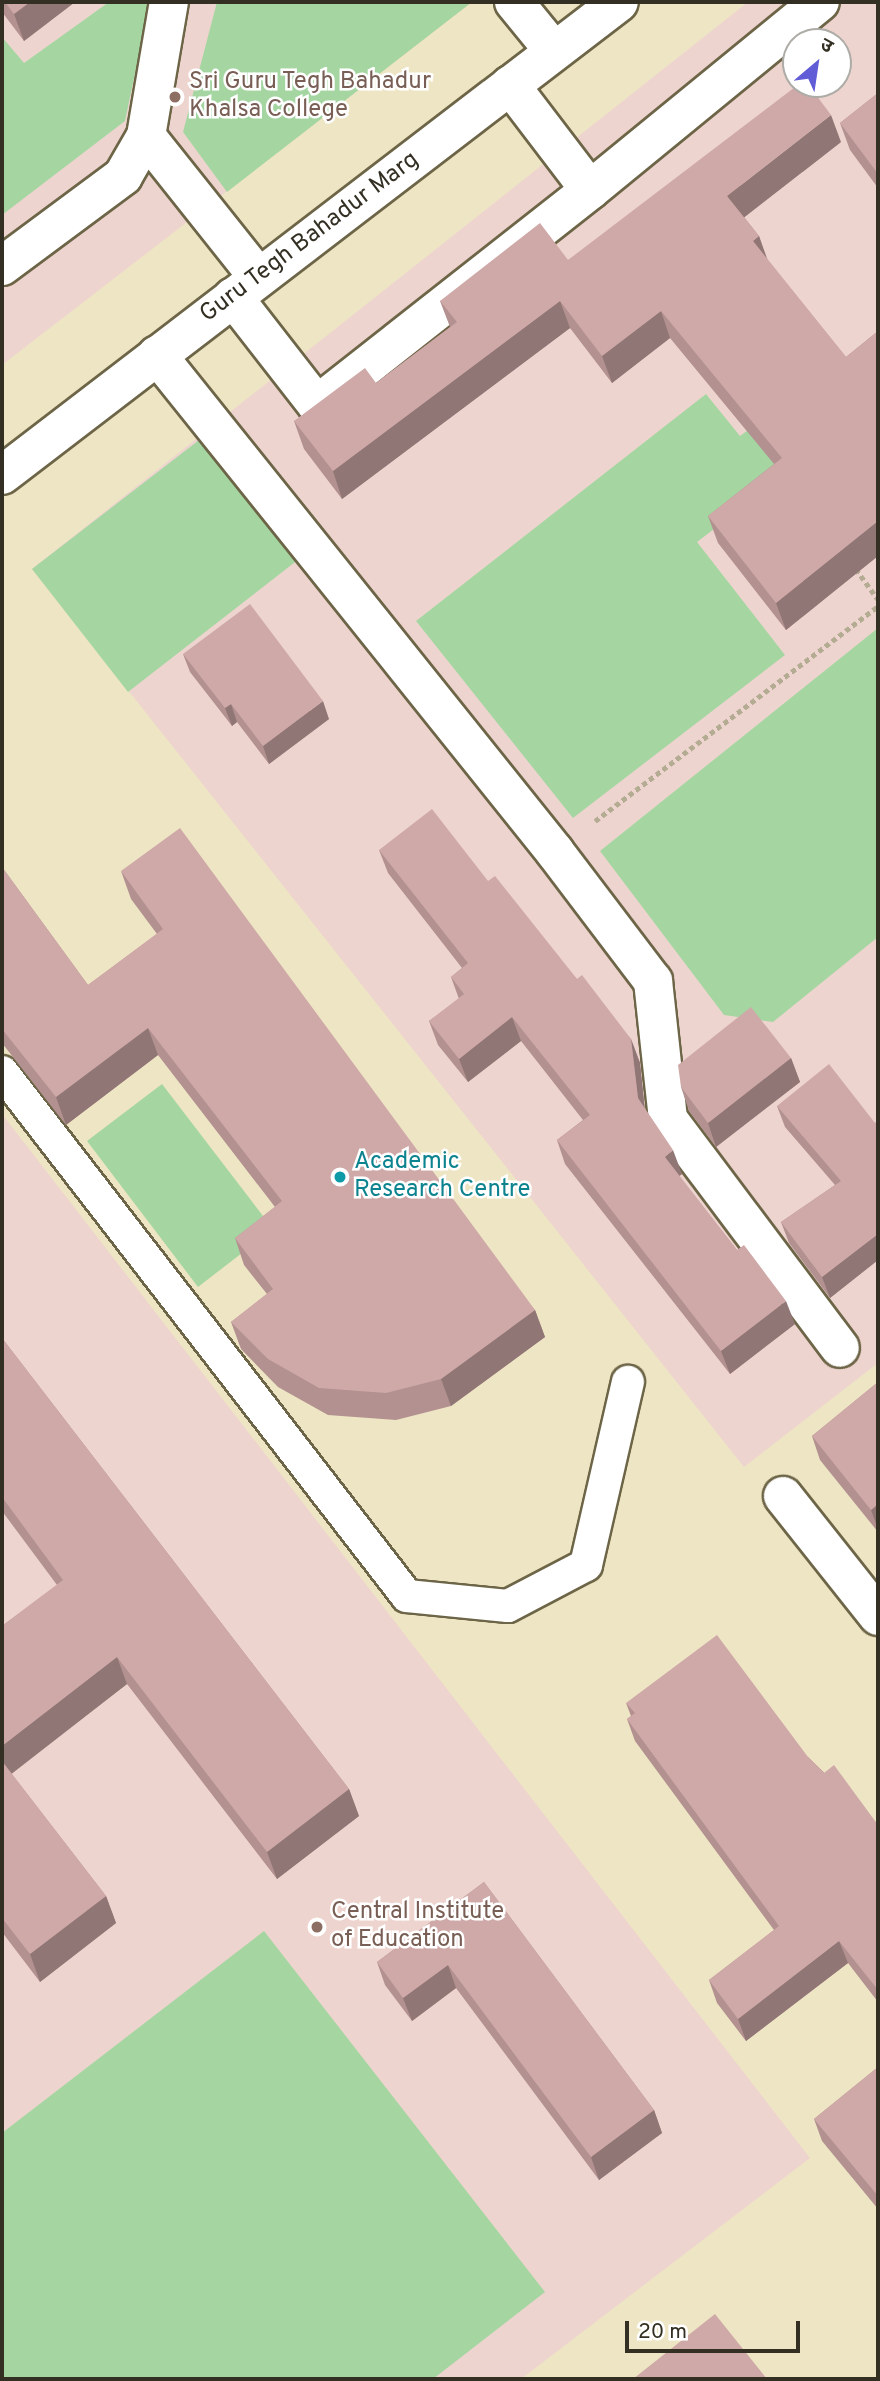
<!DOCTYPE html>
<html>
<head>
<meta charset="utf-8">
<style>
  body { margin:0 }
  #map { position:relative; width:880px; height:2381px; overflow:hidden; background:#eee5c4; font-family:Overpass,"Noto Sans Devanagari",sans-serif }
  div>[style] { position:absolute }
  .education>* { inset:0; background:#eed4ce }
  .green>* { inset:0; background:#a5d6a2 }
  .path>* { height:4.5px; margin-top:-2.25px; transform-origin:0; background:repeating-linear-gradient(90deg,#b3ac92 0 5px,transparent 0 8.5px) }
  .roads { filter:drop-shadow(2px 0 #6d6547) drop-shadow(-2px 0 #6d6547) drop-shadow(0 2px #6d6547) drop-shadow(0 -2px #6d6547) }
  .lane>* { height:32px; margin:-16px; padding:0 16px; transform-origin:16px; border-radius:16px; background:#fff }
  .street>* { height:38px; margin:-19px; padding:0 19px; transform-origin:19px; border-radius:19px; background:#fff }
  .secondary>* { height:38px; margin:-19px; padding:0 19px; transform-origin:19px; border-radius:19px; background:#fff }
  .wall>* { inset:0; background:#b29190 }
  .shaded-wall>* { inset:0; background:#917676 }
  .building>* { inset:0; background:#cfa9a8 }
  .dots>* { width:19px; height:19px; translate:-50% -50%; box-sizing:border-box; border:4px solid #fff; border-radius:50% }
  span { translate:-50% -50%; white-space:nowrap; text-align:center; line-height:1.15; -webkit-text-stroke:5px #fff; paint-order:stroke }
  .education-label { font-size:24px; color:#785e54 }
  .left { translate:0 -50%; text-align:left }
  .street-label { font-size:24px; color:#332f23 }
  .culture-label { font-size:24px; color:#0d838f }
  .frame { position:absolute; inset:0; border:4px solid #332f23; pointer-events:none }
  .north { position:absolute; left:782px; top:28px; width:70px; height:70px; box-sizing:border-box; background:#fff; border:2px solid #adaca7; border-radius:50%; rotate:29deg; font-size:19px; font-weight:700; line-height:28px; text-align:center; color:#332f23 }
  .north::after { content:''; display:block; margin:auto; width:24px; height:32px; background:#615dd6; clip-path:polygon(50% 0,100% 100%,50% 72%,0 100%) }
  .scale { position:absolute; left:625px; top:2321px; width:175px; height:32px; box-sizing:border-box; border:4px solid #332f23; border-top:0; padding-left:9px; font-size:21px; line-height:24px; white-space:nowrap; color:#332f23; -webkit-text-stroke:5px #fff; paint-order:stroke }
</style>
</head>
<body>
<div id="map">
  <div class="education">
    <div style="clip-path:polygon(2px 2px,472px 2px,2px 365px)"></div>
    <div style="clip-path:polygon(evenodd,748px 2px,878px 2px,878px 1363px,744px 1467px,32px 569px,748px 2px,796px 42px,838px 42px,838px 84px,796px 84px,796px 42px)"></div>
    <div style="clip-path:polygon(2px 1114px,810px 2158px,521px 2379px,2px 2379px)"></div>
  </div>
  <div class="green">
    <div style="clip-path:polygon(109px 2px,150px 2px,125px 121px,2px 215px,2px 37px,24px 63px)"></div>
    <div style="clip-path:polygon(217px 2px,472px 2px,227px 192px,183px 132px)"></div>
    <div style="clip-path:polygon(706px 394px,740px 436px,775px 410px,811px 455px,697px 542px,785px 655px,573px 818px,416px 621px)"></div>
    <div style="clip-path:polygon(203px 437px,299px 559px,128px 692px,32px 569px)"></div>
    <div style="clip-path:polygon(878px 628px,878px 937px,773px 1022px,724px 1015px,600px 851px)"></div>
    <div style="clip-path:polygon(162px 1084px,273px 1229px,198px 1287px,87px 1141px)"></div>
    <div style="clip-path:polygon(264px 1931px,545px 2292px,433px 2379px,2px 2379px,2px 2133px)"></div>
  </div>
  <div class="path">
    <div style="left:856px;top:569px;width:37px;rotate:54deg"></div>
    <div style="left:595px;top:821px;width:355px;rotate:-37.2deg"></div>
  </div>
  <div class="roads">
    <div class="lane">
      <div style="left:2px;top:1072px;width:662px;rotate:52.3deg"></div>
      <div style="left:407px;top:1596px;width:101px;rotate:5.7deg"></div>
      <div style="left:508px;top:1606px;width:88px;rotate:-27.7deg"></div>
      <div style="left:586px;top:1565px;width:188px;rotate:-77.1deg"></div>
    </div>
    <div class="street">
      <div style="left:514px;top:2px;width:63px;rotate:50.8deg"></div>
      <div style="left:146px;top:136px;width:180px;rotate:51.5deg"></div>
      <div style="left:590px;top:190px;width:297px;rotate:-39.3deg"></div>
      <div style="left:2px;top:266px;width:151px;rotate:-36.6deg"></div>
      <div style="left:123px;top:176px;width:46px;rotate:-60.1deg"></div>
      <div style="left:146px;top:136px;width:136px;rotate:-80.3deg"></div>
      <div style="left:233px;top:297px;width:137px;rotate:52.1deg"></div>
      <div style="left:317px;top:405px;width:347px;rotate:-38.2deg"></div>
      <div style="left:590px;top:190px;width:132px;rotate:-127.3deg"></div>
      <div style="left:157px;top:355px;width:637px;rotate:51.31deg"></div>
      <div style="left:555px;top:852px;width:162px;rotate:52.8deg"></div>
      <div style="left:653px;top:981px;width:139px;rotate:83.8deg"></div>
      <div style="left:668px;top:1119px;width:286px;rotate:53.1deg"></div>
      <div style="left:783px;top:1496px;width:153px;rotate:51.6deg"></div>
    </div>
    <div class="secondary">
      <div style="left:2px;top:475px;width:777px;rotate:-37.47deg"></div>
    </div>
  </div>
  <div class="wall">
    <div style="clip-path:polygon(2px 2px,75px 2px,24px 41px,2px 12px)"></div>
    <div style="clip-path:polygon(878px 93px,878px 188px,850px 150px,840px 123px)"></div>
    <div style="clip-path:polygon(841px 142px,744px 217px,759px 236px,766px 258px,846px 357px,878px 331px,878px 556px,786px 630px,718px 543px,708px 516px,774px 464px,670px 338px,612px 383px,570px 328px,342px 499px,304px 449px,294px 421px,376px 383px,450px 327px,440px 301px,568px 260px)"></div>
    <div style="clip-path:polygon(183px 654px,329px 719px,269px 764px,237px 722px,232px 726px,190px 672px)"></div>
    <div style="clip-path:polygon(379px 850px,488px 881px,631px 1039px,640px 1063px,645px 1109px,682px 1174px,679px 1176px,795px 1324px,730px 1374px,565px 1164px,557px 1140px,583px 1120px,521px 1041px,468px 1082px,438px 1045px,429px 1021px,459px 999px,451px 977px,462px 968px,388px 873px)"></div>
    <div style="clip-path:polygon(2px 867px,88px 985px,157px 934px,131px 899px,121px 871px,535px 1310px,545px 1337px,451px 1406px,396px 1420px,328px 1415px,278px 1387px,241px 1349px,231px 1322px,267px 1294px,244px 1265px,235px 1238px,275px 1207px,158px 1055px,66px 1125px,2px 1043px)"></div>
    <div style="clip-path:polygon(791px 1058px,800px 1082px,716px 1147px,689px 1111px,681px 1087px)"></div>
    <div style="clip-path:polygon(777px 1106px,875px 1123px,878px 1121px,878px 1260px,830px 1298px,789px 1243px,781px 1222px,835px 1185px,785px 1127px)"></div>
    <div style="clip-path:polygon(2px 1338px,349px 1789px,359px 1816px,277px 1879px,127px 1684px,11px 1773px,106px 1896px,116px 1923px,40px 1982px,2px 1932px,2px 1626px,57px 1585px,2px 1511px)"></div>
    <div style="clip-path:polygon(878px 1382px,878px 1532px,820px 1460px,812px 1436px)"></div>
    <div style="clip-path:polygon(626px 1703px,808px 1757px,878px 1825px,878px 2002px,848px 1963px,746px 2041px,717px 2003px,709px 1980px,774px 1930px,635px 1741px,627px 1719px,631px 1716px)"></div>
    <div style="clip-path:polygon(484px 1882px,654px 2110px,662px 2133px,599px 2180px,456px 1988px,412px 2021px,385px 1985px,377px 1962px)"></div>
    <div style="clip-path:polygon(878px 2067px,878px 2209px,822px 2141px,814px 2119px)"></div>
  </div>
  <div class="shaded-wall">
    <div style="clip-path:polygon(30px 2px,75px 2px,24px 41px,14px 14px)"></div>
    <div style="clip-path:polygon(831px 115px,841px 142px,737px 223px,727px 196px)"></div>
    <div style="clip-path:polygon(759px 236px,769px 264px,753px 241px)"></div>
    <div style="clip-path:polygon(560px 301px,570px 328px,342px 499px,333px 471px)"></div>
    <div style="clip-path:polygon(661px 311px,670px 338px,612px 383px,602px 356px)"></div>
    <div style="clip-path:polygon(878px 521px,878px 556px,786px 630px,776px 603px)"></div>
    <div style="clip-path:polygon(323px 701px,329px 719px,269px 764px,263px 746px)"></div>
    <div style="clip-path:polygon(231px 704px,237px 722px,232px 726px,225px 708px)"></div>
    <div style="clip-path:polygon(512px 1017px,521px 1041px,468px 1082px,459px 1059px)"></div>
    <div style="clip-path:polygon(148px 1028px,158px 1055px,66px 1125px,56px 1097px)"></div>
    <div style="clip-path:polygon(631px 1039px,640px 1063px,646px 1122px,638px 1098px)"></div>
    <div style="clip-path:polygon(791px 1058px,800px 1082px,716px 1147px,708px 1123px)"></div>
    <div style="clip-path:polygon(673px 1150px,682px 1174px,673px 1181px,665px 1157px)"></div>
    <div style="clip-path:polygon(878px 1234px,878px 1260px,830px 1298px,822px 1277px)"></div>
    <div style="clip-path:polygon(786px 1301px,795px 1324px,730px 1374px,721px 1351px)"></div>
    <div style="clip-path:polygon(535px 1310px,545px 1337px,451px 1406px,441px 1379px)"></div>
    <div style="clip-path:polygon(878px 1504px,878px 1529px,871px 1510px)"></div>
    <div style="clip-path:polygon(117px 1657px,127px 1684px,5px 1779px,2px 1771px,2px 1746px)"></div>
    <div style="clip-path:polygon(349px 1789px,359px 1816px,277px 1879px,267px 1852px)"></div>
    <div style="clip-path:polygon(106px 1896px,116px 1923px,40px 1982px,30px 1954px)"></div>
    <div style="clip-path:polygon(839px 1941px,848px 1963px,746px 2041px,738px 2019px)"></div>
    <div style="clip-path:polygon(448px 1965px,456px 1988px,412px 2021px,403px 1998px)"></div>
    <div style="clip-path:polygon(654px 2110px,662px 2133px,599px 2180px,591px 2157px)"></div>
  </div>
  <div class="building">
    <div style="clip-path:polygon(5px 2px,30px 2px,14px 14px)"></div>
    <div style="clip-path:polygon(799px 84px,808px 84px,831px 115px,727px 196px,759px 236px,753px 241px,846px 357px,878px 331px,878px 521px,776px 603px,708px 516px,782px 458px,661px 311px,602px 356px,560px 301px,333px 471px,294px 421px,365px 368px,376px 383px,457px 322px,440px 301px,540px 223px,568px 260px)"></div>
    <div style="clip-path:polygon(878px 93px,878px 174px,840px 123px)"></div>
    <div style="clip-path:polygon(250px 604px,323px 701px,263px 746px,231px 704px,225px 708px,183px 654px)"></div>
    <div style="clip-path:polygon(432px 809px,488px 881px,495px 876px,577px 979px,582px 975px,631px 1039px,638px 1098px,673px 1150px,665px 1157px,737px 1250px,744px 1245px,786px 1301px,721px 1351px,557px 1140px,590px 1115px,512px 1017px,459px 1059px,429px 1021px,464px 994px,451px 977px,468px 963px,379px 850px)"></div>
    <div style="clip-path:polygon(180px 828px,535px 1310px,441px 1379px,386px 1393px,319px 1388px,268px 1359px,231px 1322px,273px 1289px,235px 1238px,282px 1201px,148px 1028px,56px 1097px,2px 1029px,2px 867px,88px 985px,163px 929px,121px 871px)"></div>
    <div style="clip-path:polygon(751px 1007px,791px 1058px,708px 1123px,681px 1087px,678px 1065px)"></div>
    <div style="clip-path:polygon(829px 1064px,875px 1123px,878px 1121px,878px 1234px,822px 1277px,781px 1222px,841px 1181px,777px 1106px)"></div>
    <div style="clip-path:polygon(2px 1338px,349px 1789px,267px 1852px,117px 1657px,2px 1746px,2px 1626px,63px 1580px,2px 1497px)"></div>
    <div style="clip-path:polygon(878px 1382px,878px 1504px,871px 1510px,812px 1436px)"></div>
    <div style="clip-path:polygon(717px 1635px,808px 1757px,824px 1773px,834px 1765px,878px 1825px,878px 1990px,839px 1941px,738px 2019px,709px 1980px,779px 1926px,627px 1719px,635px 1713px,626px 1703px)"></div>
    <div style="clip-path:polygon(2px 1761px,106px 1896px,30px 1954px,2px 1918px)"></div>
    <div style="clip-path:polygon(484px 1882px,654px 2110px,591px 2157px,448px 1965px,403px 1998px,377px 1962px)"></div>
    <div style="clip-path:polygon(878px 2067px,878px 2196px,814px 2119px)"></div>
    <div style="clip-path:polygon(715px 2314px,767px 2379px,633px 2379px)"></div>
  </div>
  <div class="dots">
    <div style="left:175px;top:97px;background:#8d6e63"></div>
    <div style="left:340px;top:1177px;background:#0f9aa8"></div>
    <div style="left:317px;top:1927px;background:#8d6e63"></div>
  </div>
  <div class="education-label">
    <span class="left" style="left:189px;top:97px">Sri Guru Tegh Bahadur<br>Khalsa College</span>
    <span class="left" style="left:331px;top:1927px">Central Institute<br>of Education</span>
  </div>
  <div class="street-label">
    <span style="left:310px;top:238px;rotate:-37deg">Guru Tegh Bahadur Marg</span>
  </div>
  <div class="culture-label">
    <span class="left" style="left:354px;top:1177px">Academic<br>Research Centre</span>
  </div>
  <div class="frame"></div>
  <div class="north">उ</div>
  <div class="scale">20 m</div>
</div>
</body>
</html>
